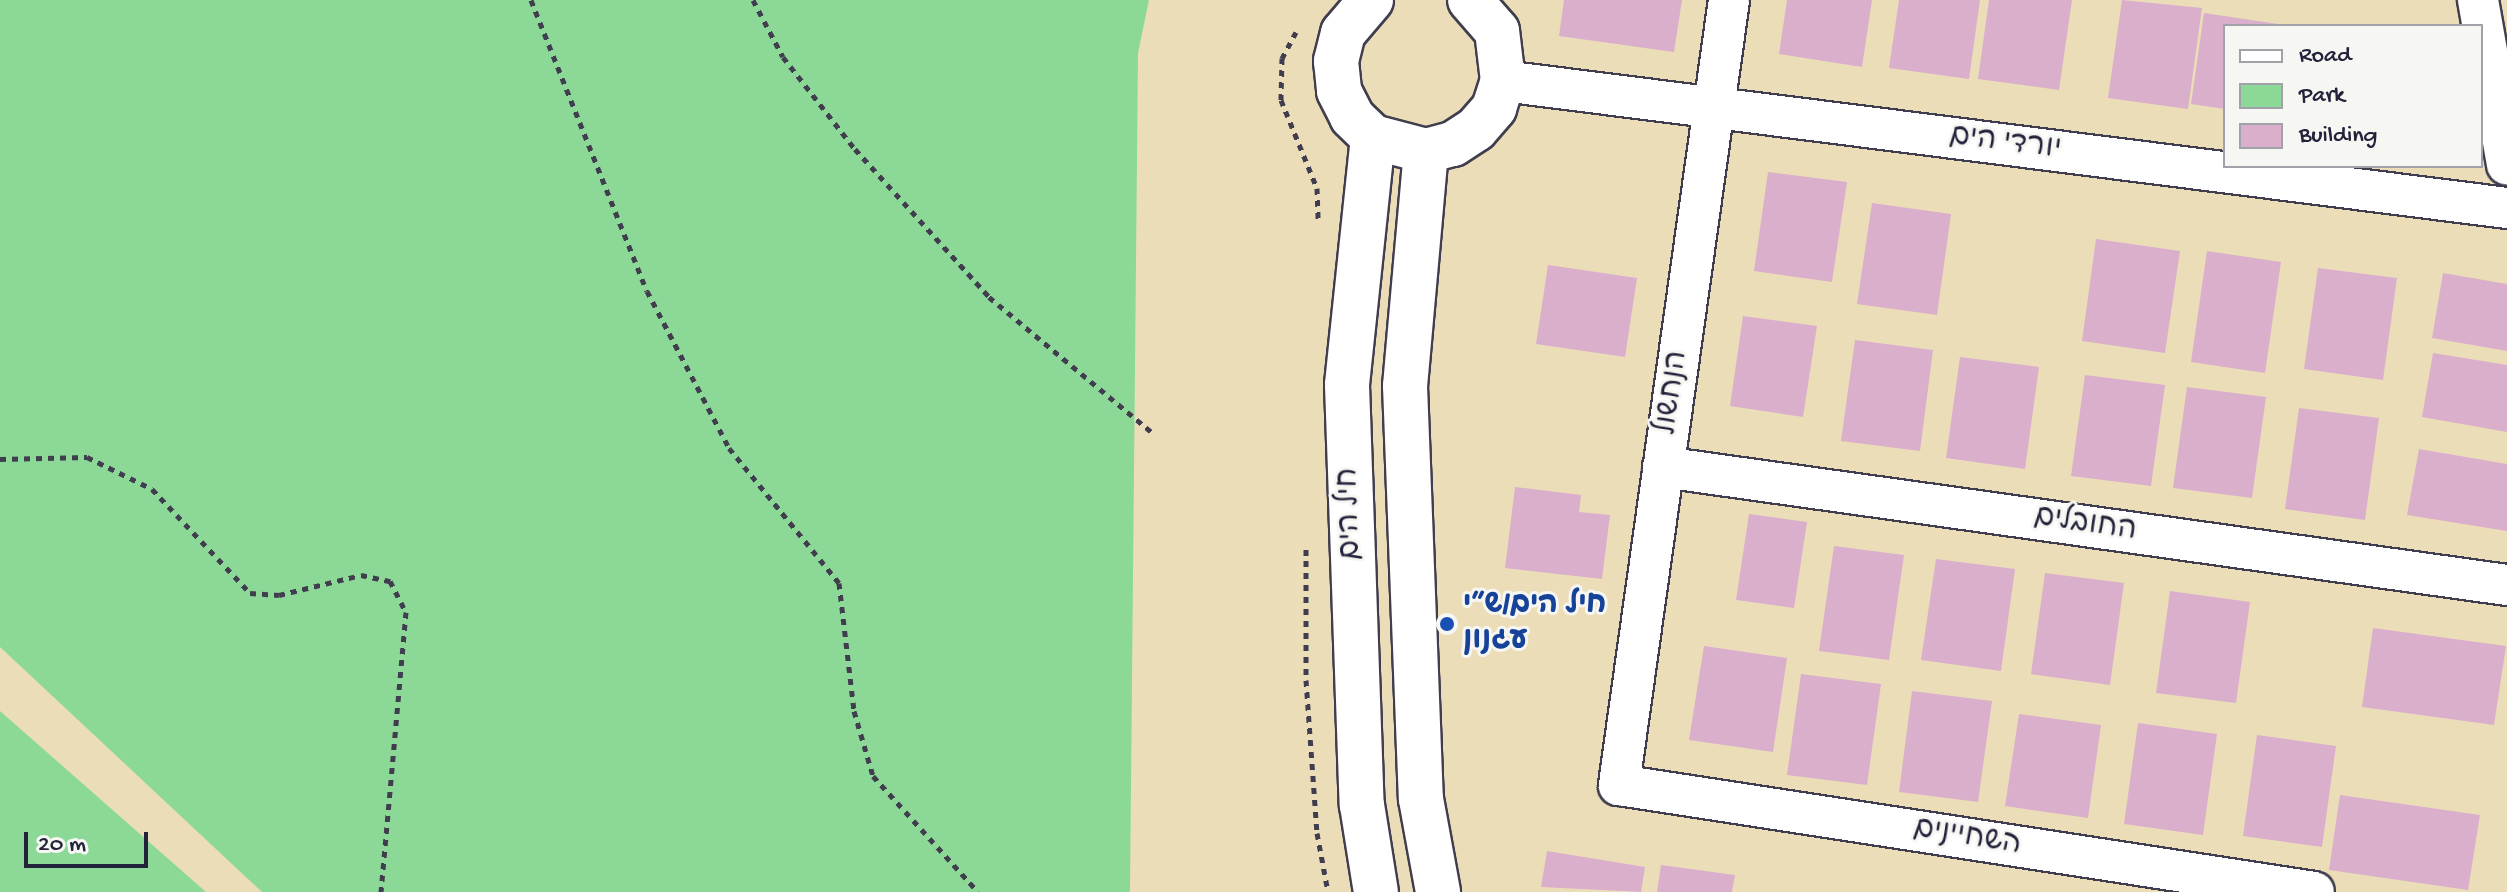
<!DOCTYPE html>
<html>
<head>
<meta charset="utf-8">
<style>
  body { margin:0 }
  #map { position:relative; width:2507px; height:892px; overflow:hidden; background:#ecddb9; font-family:"Gochi Hand","Playpen Sans Hebrew",sans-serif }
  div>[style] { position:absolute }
  .green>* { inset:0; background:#8cd997 }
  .building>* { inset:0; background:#daafcb }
  .path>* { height:5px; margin-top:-2.5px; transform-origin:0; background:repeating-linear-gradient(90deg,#403e4e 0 6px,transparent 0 12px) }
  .roads { filter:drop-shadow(2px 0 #403e4e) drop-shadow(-2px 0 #403e4e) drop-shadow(0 2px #403e4e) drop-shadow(0 -2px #403e4e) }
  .street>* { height:40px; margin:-20px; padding:0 20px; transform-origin:20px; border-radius:20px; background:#fff }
  .secondary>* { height:44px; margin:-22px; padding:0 22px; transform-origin:22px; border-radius:22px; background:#fff }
  .dots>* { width:22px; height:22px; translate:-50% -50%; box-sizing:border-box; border:4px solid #f6f6f2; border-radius:50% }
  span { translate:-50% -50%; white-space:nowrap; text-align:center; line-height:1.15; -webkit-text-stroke:6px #f6f6f2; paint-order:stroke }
  .street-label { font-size:30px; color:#22223b }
  .transit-label { font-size:30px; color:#164399; font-weight:700 }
  .left { translate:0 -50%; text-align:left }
  .legend { position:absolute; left:2223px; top:24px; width:260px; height:144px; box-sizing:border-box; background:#f6f6f2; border:2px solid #a1a1a9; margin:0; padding:10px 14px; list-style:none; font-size:24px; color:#22223b }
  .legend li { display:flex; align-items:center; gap:16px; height:40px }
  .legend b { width:40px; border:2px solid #a1a1a9 }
  .scale { position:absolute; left:24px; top:832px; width:124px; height:36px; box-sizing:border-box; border:4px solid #22223b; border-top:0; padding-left:10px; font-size:24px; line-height:28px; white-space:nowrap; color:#22223b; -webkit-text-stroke:6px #f6f6f2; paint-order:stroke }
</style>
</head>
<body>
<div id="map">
  <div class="green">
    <div style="clip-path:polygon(0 0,1149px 0,1138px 53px,1130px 892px,262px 892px,0 647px)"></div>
    <div style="clip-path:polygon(0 711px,206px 892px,0 892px)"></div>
  </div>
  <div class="building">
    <div style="clip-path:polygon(1564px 0,1682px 0,1674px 52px,1559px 36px)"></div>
    <div style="clip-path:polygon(1787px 0,1872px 0,1862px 67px,1779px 54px)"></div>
    <div style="clip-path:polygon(1899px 0,1980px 0,1969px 79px,1889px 68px)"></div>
    <div style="clip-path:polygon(1989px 0,2072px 0,2059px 90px,1978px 79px)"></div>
    <div style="clip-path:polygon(2122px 0,2202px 8px,2188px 109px,2108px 98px)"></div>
    <div style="clip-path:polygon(2204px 13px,2278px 24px,2225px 26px,2225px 109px,2191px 104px)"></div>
    <div style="clip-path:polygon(1768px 172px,1847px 182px,1832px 282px,1754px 271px)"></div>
    <div style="clip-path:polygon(1872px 203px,1951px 214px,1937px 315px,1857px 304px)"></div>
    <div style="clip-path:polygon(2096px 239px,2180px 251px,2165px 353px,2082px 341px)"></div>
    <div style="clip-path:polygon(2207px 251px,2281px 262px,2265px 373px,2191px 362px)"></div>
    <div style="clip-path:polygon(1548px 265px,1637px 278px,1625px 357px,1536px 344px)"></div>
    <div style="clip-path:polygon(2318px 268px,2397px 278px,2383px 380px,2304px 369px)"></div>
    <div style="clip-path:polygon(2443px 273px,2507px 284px,2507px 351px,2432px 338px)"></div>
    <div style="clip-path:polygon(1743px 316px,1817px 326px,1803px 417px,1730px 406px)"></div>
    <div style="clip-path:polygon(1855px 340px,1933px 350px,1920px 451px,1841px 441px)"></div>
    <div style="clip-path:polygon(2433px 353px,2507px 365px,2507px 432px,2422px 417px)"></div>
    <div style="clip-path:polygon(1960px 357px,2039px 367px,2025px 469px,1946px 458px)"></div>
    <div style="clip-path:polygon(2085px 375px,2165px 385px,2151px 486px,2071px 476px)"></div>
    <div style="clip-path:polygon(2187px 387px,2266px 397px,2252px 498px,2173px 488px)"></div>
    <div style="clip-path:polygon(2299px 408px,2379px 418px,2365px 520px,2285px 509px)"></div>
    <div style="clip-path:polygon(2419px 449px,2507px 464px,2507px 531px,2407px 515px)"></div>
    <div style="clip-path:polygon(1515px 487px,1581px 495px,1579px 512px,1610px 515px,1602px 579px,1505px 568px)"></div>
    <div style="clip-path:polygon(1749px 514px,1807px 522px,1794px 608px,1736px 600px)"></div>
    <div style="clip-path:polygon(1834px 546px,1904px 555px,1889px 660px,1819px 651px)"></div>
    <div style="clip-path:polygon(1936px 559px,2015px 569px,2001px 671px,1921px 660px)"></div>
    <div style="clip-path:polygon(2045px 573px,2124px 583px,2110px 685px,2031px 674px)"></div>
    <div style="clip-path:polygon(2170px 591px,2250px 602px,2236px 703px,2156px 693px)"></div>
    <div style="clip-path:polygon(2373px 628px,2506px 646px,2494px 725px,2362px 707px)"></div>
    <div style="clip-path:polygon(1704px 646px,1787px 658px,1773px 752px,1689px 740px)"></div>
    <div style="clip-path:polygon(1801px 674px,1881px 684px,1867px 785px,1787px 775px)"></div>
    <div style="clip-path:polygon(1912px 691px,1992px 701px,1978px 802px,1899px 792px)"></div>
    <div style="clip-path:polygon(2019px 714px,2101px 725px,2088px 818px,2005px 806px)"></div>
    <div style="clip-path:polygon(2138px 723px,2217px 734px,2203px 835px,2124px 824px)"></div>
    <div style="clip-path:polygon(2257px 735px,2336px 746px,2322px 847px,2243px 836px)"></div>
    <div style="clip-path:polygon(2340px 795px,2480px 815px,2468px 890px,2329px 870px)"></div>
    <div style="clip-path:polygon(1547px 851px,1645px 867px,1641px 892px,1541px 887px)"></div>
    <div style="clip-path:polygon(1661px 865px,1735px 875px,1732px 892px,1657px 892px)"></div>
  </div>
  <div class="path">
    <div style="left:531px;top:0;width:313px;rotate:68.3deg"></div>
    <div style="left:647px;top:291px;width:177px;rotate:62.4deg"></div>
    <div style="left:729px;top:448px;width:174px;rotate:50.8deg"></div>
    <div style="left:839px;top:583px;width:129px;rotate:83.3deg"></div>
    <div style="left:854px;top:711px;width:68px;rotate:73.7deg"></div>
    <div style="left:873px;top:776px;width:156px;rotate:47.8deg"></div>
    <div style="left:753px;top:0;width:64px;rotate:62.2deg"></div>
    <div style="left:783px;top:57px;width:117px;rotate:52deg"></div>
    <div style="left:855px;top:149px;width:200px;rotate:47.8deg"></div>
    <div style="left:989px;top:297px;width:213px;rotate:39.7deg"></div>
    <div style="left:1296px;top:32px;width:30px;rotate:118deg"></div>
    <div style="left:1282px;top:58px;width:42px;rotate:91.4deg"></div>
    <div style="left:1281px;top:100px;width:95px;rotate:67.8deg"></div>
    <div style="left:1317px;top:188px;width:31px;rotate:88deg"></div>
    <div style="left:0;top:459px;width:87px;rotate:-1.3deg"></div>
    <div style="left:87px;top:457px;width:72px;rotate:26.2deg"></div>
    <div style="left:152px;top:489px;width:143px;rotate:46.7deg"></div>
    <div style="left:250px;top:593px;width:29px;rotate:4deg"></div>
    <div style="left:279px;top:595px;width:84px;rotate:-13.7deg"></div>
    <div style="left:361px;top:575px;width:30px;rotate:12deg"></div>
    <div style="left:390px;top:581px;width:35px;rotate:63deg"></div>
    <div style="left:406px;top:612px;width:281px;rotate:95.1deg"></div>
    <div style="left:1306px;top:549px;width:131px;rotate:90deg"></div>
    <div style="left:1306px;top:680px;width:153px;rotate:85.9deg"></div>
    <div style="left:1317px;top:833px;width:60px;rotate:79.4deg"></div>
  </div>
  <div class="roads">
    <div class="street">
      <div style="left:1729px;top:0;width:793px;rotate:97.98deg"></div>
      <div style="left:1619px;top:785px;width:703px;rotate:8.75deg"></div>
      <div style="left:2478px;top:0;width:167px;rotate:80deg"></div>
      <div style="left:1503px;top:81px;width:1012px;rotate:7.21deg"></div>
      <div style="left:1663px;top:467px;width:852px;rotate:7.96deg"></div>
    </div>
    <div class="secondary">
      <div style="left:1371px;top:0;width:43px;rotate:130.3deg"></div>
      <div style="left:1343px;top:33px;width:29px;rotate:104deg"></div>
      <div style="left:1336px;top:61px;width:30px;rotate:84deg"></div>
      <div style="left:1339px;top:91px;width:29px;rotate:63deg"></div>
      <div style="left:1352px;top:117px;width:29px;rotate:44deg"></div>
      <div style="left:1373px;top:137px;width:55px;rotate:14.8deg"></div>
      <div style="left:1426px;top:151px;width:28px;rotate:-15deg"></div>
      <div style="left:1453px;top:144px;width:27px;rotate:-33deg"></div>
      <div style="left:1476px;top:129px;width:28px;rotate:-49deg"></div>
      <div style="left:1494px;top:108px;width:28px;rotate:-72deg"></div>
      <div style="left:1503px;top:81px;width:50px;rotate:-96.8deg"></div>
      <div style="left:1497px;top:31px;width:41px;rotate:-131.1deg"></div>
      <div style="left:1373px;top:137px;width:249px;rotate:96deg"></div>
      <div style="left:1347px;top:385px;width:420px;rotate:88deg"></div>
      <div style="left:1362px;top:805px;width:88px;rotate:80.9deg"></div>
      <div style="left:1426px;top:151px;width:236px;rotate:95.1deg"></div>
      <div style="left:1405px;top:386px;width:413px;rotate:87.8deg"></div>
      <div style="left:1421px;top:799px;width:95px;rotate:79.6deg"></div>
    </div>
  </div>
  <div class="dots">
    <div style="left:1447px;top:624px;background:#1a4fb4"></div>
  </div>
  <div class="street-label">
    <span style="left:2005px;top:145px;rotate:7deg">יורדי הים</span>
    <span style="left:1674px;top:393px;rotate:-82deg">הנחשול</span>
    <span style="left:1352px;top:514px;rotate:-92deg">חיל הים</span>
    <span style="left:2085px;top:526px;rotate:8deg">החובלים</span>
    <span style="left:1967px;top:839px;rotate:9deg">השחיינים</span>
  </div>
  <div class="transit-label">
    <span class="left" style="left:1463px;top:624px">חיל הים/ש״י<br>עגנון</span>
  </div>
  <ul class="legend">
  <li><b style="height:10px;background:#fff"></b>Road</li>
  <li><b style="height:22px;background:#8cd997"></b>Park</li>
  <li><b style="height:22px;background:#daafcb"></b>Building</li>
  </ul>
  <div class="scale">20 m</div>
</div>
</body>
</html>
